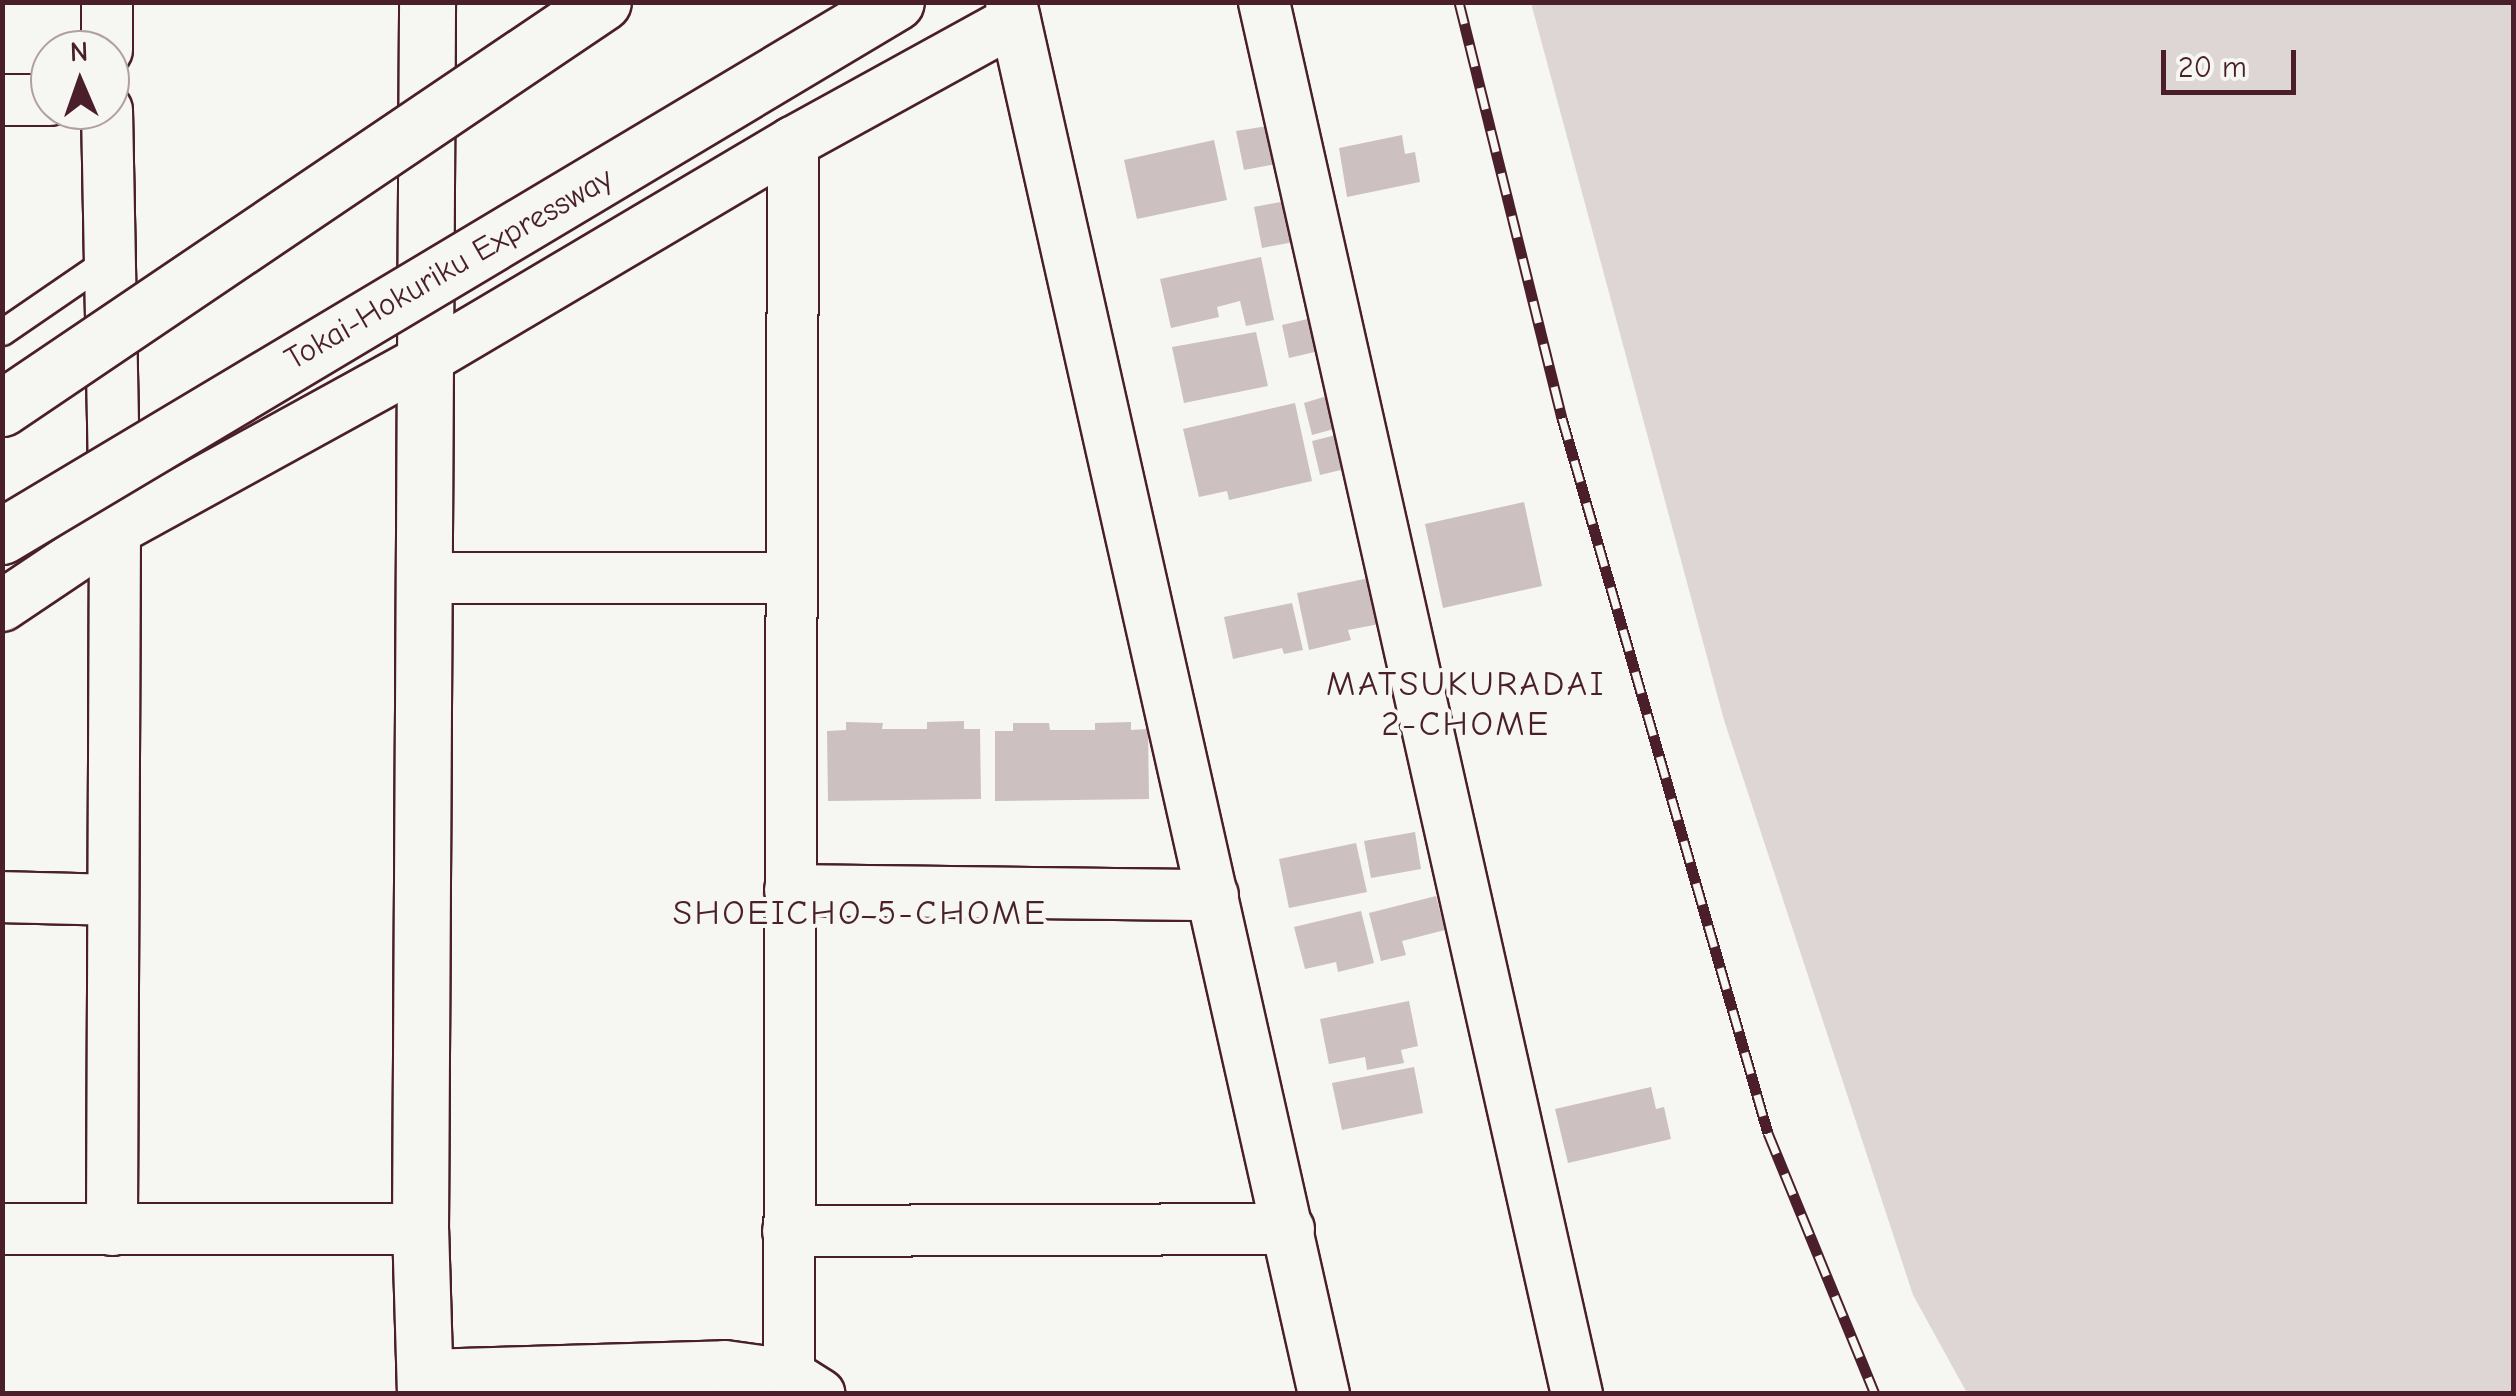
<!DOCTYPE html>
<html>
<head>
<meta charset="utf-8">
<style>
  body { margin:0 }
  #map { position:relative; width:2516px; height:1396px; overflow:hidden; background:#f6f6f2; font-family:"Comic Neue",sans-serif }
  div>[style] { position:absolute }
  .green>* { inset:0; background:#ddd6d5 }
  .building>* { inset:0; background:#ccc1c0 }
  .roads { filter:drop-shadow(2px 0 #4a1f2b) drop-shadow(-2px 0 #4a1f2b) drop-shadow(0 2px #4a1f2b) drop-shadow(0 -2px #4a1f2b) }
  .lane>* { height:25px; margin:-12.5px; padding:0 12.5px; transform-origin:12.5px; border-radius:12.5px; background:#f6f6f2 }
  .street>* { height:50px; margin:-25px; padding:0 25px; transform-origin:25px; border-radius:25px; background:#f6f6f2 }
  .secondary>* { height:55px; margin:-27.5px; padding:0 27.5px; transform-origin:27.5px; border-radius:27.5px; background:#f6f6f2 }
  .rail>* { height:11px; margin-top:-5.5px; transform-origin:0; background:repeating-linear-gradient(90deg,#f6f6f2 0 22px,#4a1f2b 0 44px); box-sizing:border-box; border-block:2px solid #4a1f2b }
  .bridges { filter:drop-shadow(2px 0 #4a1f2b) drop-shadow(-2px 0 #4a1f2b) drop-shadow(0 2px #4a1f2b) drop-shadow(0 -2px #4a1f2b) }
  .highway-bridge>* { height:55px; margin:-27.5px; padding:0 27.5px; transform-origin:27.5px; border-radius:27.5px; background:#f6f6f2 }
  span { translate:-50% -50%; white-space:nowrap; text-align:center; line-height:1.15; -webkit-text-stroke:8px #f6f6f2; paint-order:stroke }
  .street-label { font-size:32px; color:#4a1f2b }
  .neighbourhood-label { font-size:35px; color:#4a1f2b; letter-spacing:2.5px }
  .frame { position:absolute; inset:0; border:5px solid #4a1f2b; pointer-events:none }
  .north { position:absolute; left:30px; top:30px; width:100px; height:100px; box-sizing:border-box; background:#f6f6f2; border:2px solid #b1a0a2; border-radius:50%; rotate:358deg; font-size:28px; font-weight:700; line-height:40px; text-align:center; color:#4a1f2b }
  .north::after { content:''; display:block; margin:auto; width:35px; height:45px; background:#4a1f2b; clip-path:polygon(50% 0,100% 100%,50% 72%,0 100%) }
  .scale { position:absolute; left:2161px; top:50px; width:135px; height:45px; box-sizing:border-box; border:5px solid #4a1f2b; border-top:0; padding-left:12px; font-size:30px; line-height:35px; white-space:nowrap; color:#4a1f2b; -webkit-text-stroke:8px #f6f6f2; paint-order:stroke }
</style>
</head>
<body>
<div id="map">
  <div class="green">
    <div style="clip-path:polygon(1531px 3px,2513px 3px,2513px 1393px,1967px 1393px,1913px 1295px,1724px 720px)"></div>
  </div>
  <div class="building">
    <div style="clip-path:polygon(1268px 126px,1276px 164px,1244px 170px,1236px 131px)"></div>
    <div style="clip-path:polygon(1402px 135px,1405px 154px,1415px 152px,1420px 182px,1347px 197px,1339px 148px)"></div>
    <div style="clip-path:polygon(1214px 140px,1227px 200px,1137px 219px,1124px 160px)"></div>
    <div style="clip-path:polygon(1291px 200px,1299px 241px,1262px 248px,1254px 207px)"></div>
    <div style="clip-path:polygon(1261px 257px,1274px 320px,1246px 326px,1240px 301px,1217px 307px,1219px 317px,1171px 328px,1160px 279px)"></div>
    <div style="clip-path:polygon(1312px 318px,1319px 351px,1289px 358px,1282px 325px)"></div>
    <div style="clip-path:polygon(1256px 332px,1268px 386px,1184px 403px,1172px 347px)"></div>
    <div style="clip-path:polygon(1327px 396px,1334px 429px,1312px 435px,1304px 403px)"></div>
    <div style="clip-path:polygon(1295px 403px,1312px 481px,1229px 500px,1227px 491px,1199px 497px,1183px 429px)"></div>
    <div style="clip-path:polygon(1336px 435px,1345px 469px,1320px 475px,1312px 441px)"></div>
    <div style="clip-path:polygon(1524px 502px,1542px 586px,1443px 608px,1425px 524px)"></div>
    <div style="clip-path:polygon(1369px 578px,1379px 624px,1348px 630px,1351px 640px,1309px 650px,1297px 593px)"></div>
    <div style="clip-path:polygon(1292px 603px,1303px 650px,1284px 654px,1282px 648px,1233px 659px,1224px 617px)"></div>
    <div style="clip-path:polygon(964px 721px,964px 729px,980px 729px,981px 799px,828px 801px,827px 731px,846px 730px,846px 722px,883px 723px,882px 729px,927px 729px,927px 722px)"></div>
    <div style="clip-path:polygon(1131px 722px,1131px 730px,1148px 729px,1149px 799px,995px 801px,995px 731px,1013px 731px,1013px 723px,1049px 723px,1050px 730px,1095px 730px,1095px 723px)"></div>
    <div style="clip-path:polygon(1415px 832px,1421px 869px,1371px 878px,1364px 841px)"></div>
    <div style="clip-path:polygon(1356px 843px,1367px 892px,1289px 908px,1279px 859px)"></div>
    <div style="clip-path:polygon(1436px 896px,1445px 930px,1402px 941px,1406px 955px,1381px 961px,1369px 913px)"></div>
    <div style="clip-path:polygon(1361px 911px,1374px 963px,1338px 972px,1336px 962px,1305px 969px,1294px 927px)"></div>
    <div style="clip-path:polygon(1409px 1001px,1418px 1046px,1401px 1050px,1404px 1063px,1367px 1070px,1365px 1057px,1329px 1064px,1320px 1019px)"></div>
    <div style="clip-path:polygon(1414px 1067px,1423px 1113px,1342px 1130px,1332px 1083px)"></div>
    <div style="clip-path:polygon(1651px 1087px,1656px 1109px,1664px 1107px,1671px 1139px,1568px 1163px,1555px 1109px)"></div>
  </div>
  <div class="roads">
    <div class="lane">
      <div style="left:2px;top:332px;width:131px;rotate:-34.4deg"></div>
    </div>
    <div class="street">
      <div style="left:1011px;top:2px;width:1427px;rotate:77.33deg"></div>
      <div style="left:1264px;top:2px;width:1427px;rotate:77.33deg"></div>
      <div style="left:107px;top:50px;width:48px;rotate:-90deg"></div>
      <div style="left:2px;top:100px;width:48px"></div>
      <div style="left:107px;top:110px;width:420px;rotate:88.9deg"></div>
      <div style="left:115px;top:530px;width:700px;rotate:90.25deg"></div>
      <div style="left:422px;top:578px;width:369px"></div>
      <div style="left:2px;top:606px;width:136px;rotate:-33.9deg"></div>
      <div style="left:115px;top:530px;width:351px;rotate:-28.8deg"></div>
      <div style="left:423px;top:361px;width:430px;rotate:-30.6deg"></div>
      <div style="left:793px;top:142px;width:253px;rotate:-28.8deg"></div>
      <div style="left:790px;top:890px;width:423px;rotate:0.7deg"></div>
      <div style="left:2px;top:897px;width:111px;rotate:1.5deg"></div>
      <div style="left:2px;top:1229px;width:418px"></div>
      <div style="left:788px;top:1231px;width:501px;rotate:-0.23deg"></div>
      <div style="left:426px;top:1375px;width:299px;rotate:-1.7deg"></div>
      <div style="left:725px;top:1366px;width:65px;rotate:8deg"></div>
      <div style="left:789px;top:1375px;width:36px;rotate:32deg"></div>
      <div style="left:789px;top:1375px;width:1233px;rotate:-89.81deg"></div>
    </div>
    <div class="secondary">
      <div style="left:425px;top:1394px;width:165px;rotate:-91.7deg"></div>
      <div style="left:420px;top:1229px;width:1227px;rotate:-89.67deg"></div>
    </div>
  </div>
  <div class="rail">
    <div style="left:1459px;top:2px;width:429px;rotate:76.1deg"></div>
    <div style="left:1562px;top:418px;width:744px;rotate:73.93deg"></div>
    <div style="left:1768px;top:1133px;width:282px;rotate:67.7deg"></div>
  </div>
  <div class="bridges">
    <div class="highway-bridge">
      <div style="left:2px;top:408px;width:725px;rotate:-34.04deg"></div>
      <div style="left:2px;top:536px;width:1041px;rotate:-30.85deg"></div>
    </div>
  </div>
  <div class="street-label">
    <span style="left:449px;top:269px;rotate:-30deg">Tokai-Hokuriku Expressway</span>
  </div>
  <div class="neighbourhood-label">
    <span style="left:1466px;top:704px">MATSUKURADAI<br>2-CHOME</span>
    <span style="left:860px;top:913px">SHOEICHO 5-CHOME</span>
  </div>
  <div class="frame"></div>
  <div class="north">N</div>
  <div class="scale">20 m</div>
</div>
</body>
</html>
